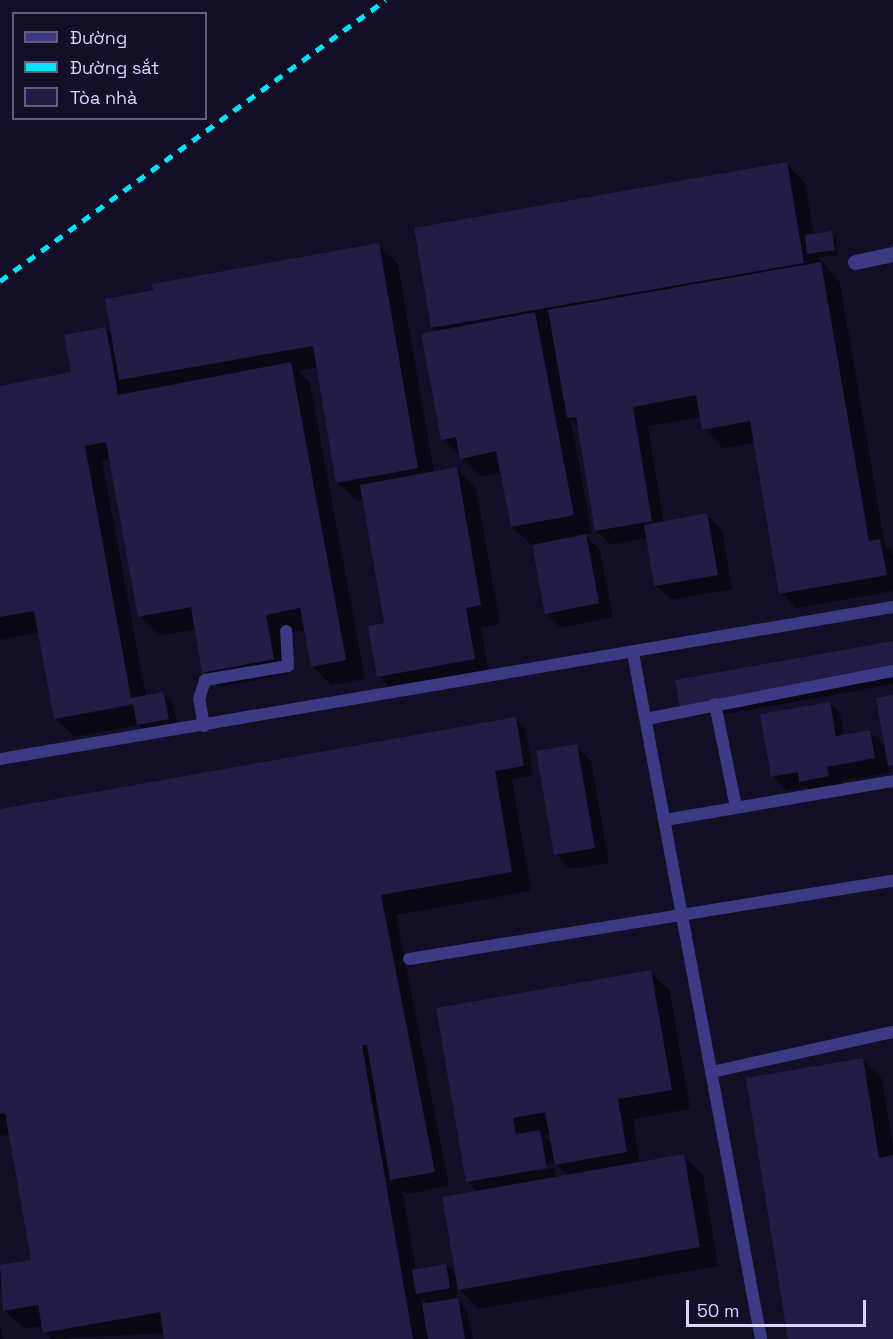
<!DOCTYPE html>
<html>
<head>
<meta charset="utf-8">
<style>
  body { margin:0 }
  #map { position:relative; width:893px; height:1339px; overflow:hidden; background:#130f26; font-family:"Space Grotesk",sans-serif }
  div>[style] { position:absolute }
  .shadow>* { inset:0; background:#0007 }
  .building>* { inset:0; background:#241b47 }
  .lane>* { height:12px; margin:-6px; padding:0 6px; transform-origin:6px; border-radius:6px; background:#3d3a85 }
  .street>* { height:15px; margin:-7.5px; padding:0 7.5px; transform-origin:7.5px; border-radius:7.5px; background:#3d3a85 }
  .rail>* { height:4.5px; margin-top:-2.25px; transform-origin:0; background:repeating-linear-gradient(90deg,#00e5ff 0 9px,transparent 0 17px) }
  span { translate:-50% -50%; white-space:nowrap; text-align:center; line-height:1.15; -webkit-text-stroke:4.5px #130f26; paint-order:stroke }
  .legend { position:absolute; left:12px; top:12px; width:195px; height:108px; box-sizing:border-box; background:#130f26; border:2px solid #625e7d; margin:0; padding:8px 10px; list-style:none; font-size:18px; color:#d9d4ff }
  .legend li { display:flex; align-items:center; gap:12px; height:30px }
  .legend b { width:30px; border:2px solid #625e7d }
  .scale { position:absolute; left:686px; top:1300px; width:180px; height:27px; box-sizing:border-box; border:3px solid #d9d4ff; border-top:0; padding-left:8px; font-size:18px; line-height:21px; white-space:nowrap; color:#d9d4ff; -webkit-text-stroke:4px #130f26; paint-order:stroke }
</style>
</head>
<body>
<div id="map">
  <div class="shadow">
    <div style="clip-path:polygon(786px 163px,805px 183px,814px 235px,836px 238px,838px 255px,818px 257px,840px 283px,885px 546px,893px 554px,893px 591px,796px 608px,781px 593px,755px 443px,723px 448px,704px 429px,702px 417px,648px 426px,664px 523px,707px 515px,722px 530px,732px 589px,671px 600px,656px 586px,648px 538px,611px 545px,596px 530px,579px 429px,571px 420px,592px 534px,585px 535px,600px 550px,613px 617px,561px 628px,546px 613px,533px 546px,512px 527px,502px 473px,481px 477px,442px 439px,438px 332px,433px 328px)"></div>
    <div style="clip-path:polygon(evenodd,378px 245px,398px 264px,434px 473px,457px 469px,476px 488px,500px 624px,481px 628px,489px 674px,393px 691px,379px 676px,386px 624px,364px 500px,357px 501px,337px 482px,318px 367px,298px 371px,310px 383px,365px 679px,331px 685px,312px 666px,305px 630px,281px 634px,288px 674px,219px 687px,204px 672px,196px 629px,159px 636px,140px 617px,110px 458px,102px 460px,146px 697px,163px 694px,173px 703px,178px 728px,148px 734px,139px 725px,75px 737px,55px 718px,40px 632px,0 640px,0 387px,71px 374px,105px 328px,113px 336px,107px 300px,204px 276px,378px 245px,139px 701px,140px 704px,68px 717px,68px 714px,139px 701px)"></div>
    <div style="clip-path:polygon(893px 643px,893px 684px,725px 714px,717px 706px,719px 713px,691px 717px,682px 708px)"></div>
    <div style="clip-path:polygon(893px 696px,889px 773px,841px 781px,843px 791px,816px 796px,807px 787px,787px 791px,772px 776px,830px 703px,840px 713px,844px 737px,870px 732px,886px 748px)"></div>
    <div style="clip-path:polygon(evenodd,515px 719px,525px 728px,533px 775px,512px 779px,531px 891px,396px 915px,449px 1186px,407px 1194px,402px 1190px,416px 1270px,446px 1265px,457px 1276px,478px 1192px,468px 1182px,438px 1009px,650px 972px,670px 991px,690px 1109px,633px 1119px,640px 1164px,683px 1156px,703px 1175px,718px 1266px,479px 1309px,458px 1288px,456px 1298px,467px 1310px,473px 1339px,166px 1339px,165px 1333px,51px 1339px,43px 1326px,24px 1329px,4px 1310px,0 1286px,0 1267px,32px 1261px,10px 1134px,0 1136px,0 810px,515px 719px,551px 1134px,553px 1145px,543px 1135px,551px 1134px,515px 719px,553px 1161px,568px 1176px,556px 1179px,554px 1168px,534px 1172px,553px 1161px,515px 719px,421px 1297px,429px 1305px,422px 1306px,421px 1297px)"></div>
    <div style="clip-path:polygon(576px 746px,591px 761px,609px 863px,570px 869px,556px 854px)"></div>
    <div style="clip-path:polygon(863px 1060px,882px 1079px,893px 1147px,893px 1339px,789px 1339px)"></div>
    <div style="clip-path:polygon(0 1324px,3px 1339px,0 1339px)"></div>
  </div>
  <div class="building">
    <div style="clip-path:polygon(787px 162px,804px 263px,431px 328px,414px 228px)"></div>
    <div style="clip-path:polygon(832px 231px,835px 250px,807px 254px,805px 235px)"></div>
    <div style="clip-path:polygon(379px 243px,418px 468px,336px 483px,313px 346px,119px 380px,105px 299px,153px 290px,152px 284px)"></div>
    <div style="clip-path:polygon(821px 262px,869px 541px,880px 539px,887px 575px,779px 594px,750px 421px,702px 430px,696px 395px,633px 407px,652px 521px,595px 531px,576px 417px,567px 418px,548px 310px)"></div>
    <div style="clip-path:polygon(535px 312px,574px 515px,511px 527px,496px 451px,460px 459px,456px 437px,441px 440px,421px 334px)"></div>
    <div style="clip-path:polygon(106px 327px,118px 395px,291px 362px,346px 660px,311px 667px,300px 608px,266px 615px,274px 659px,202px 673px,191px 607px,138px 617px,106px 442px,85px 446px,131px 698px,163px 692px,169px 719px,137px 725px,133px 704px,54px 719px,34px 611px,0 617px,0 386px,71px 372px,64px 335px)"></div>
    <div style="clip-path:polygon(457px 467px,481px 605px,466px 608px,475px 659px,377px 677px,368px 626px,384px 623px,360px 485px)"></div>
    <div style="clip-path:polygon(707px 513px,718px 575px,654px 586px,644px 525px)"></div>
    <div style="clip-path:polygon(586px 534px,599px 603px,545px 614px,532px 545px)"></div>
    <div style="clip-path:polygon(893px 641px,893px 667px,680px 708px,675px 680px)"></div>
    <div style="clip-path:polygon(893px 695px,893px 765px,888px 766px,876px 698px)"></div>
    <div style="clip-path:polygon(830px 702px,836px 736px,870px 730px,875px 758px,827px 767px,829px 776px,799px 782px,798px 772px,771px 777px,760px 714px)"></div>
    <div style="clip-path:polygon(516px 717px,524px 766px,495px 771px,512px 872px,381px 895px,435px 1172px,390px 1180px,367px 1045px,362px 1045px,413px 1339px,164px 1339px,160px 1312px,43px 1333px,38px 1305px,3px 1311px,0 1265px,31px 1260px,5px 1113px,0 1114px,0 809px)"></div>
    <div style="clip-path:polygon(577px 744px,595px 848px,554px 855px,536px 751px)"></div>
    <div style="clip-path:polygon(651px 970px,672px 1090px,618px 1099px,627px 1152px,555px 1165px,545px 1112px,513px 1118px,516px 1134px,540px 1130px,547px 1168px,466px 1182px,436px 1008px)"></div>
    <div style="clip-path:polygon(863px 1058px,879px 1158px,893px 1155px,893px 1339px,788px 1339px,746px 1078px)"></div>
    <div style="clip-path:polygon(684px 1154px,700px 1247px,458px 1290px,442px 1197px)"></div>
    <div style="clip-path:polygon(446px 1264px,450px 1288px,416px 1294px,412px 1270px)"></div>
    <div style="clip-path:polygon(458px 1298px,465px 1339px,428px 1339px,422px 1304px)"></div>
  </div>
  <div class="lane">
    <div style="left:633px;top:653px;width:698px;rotate:79.43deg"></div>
    <div style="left:715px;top:704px;width:105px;rotate:78.5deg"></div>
    <div style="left:646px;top:719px;width:252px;rotate:-11deg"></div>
    <div style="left:204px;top:726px;width:27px;rotate:-100deg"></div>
    <div style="left:199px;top:699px;width:20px;rotate:-72deg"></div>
    <div style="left:205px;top:680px;width:84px;rotate:-9.6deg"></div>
    <div style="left:288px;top:666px;width:35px;rotate:-93deg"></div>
    <div style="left:0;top:759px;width:906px;rotate:-9.66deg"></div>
    <div style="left:665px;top:820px;width:231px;rotate:-9.7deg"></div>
    <div style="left:409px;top:959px;width:490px;rotate:-9.2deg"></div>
    <div style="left:712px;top:1072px;width:185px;rotate:-12.5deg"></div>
  </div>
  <div class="street">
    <div style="left:855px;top:262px;width:39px;rotate:-12deg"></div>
  </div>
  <div class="rail">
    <div style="left:0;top:281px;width:477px;rotate:-36.1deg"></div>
  </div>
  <ul class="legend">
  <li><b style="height:8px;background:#3d3a85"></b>Đường</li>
  <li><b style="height:8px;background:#00e5ff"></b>Đường sắt</li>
  <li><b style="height:16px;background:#241b47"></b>Tòa nhà</li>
  </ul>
  <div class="scale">50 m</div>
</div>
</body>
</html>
